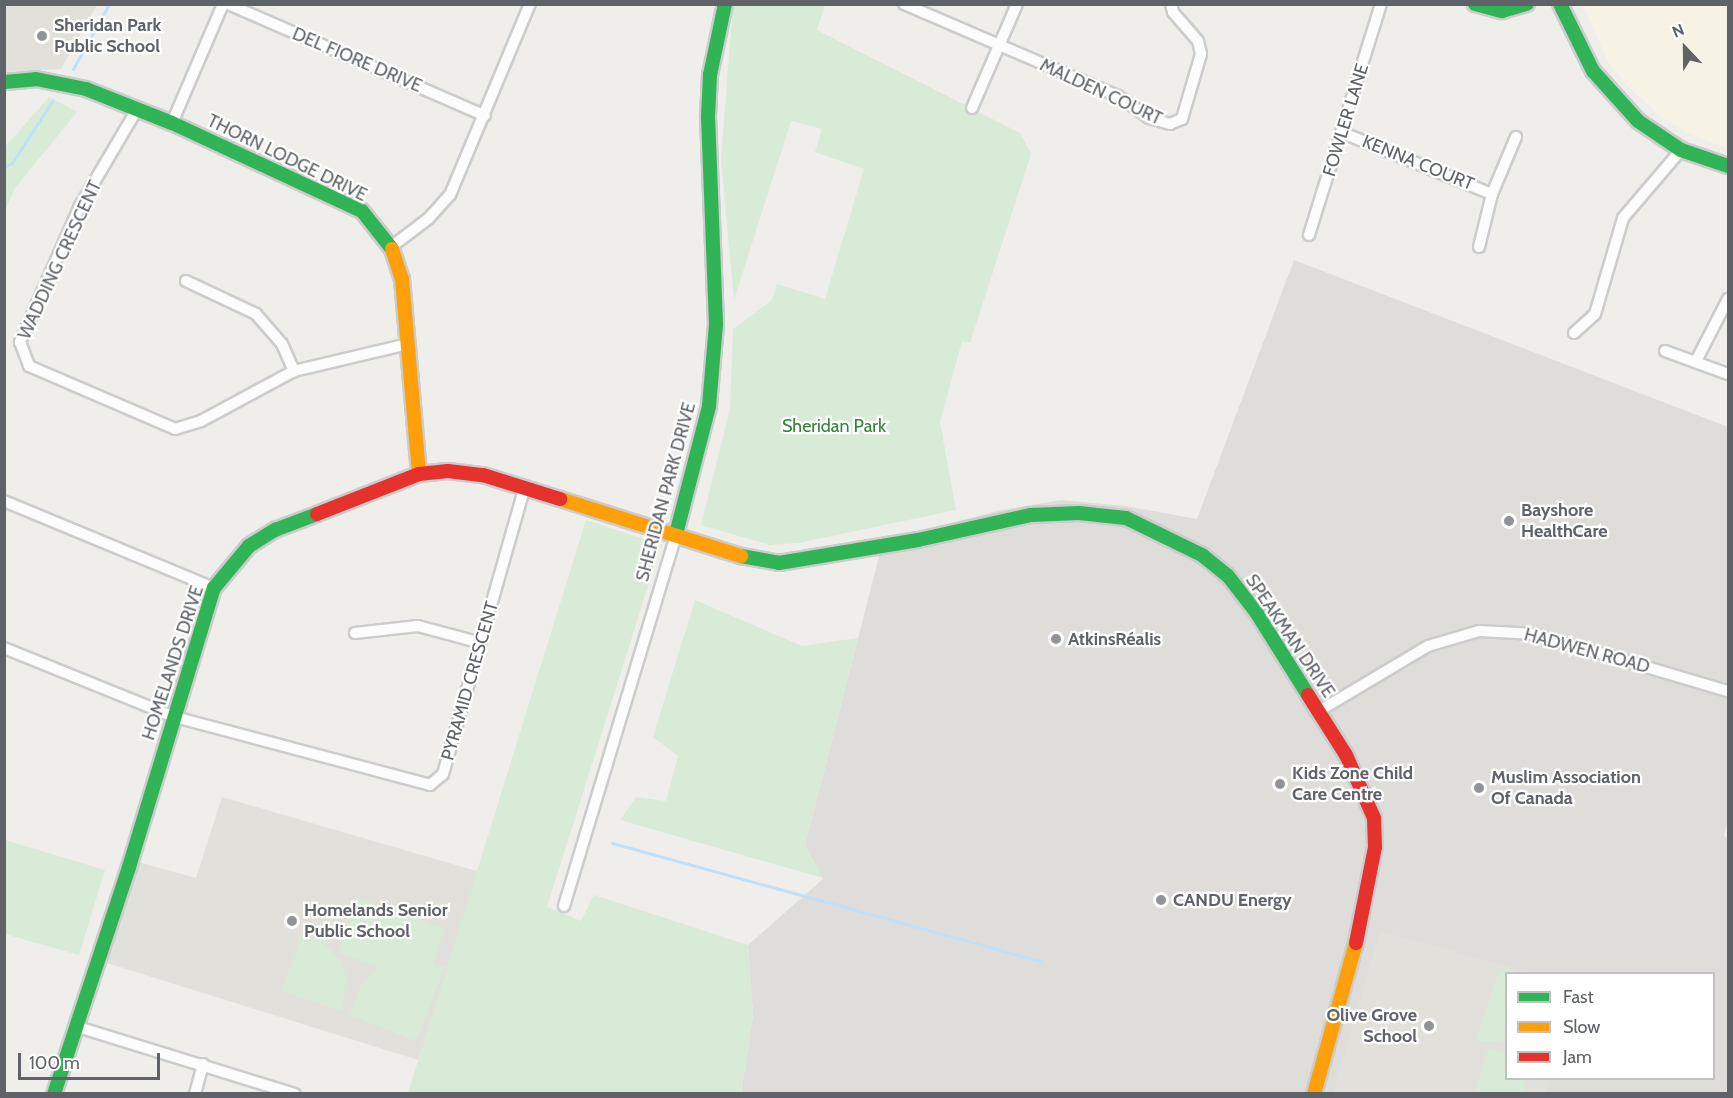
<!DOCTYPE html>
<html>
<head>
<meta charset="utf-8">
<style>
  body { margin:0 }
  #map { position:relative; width:1733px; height:1098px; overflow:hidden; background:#efeeea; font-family:Cabin,sans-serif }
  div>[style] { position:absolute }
  .commercial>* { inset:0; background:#f7f3e4 }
  .industrial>* { inset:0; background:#dfddda }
  .education>* { inset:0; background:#e2e0da }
  .green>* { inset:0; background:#d8ebd6 }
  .stream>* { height:3px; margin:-1.5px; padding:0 1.5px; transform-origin:1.5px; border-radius:1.5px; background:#bfe0f9 }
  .roads { filter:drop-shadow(2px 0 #cbcccc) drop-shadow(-2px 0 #cbcccc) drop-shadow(0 2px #cbcccc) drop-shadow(0 -2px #cbcccc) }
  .street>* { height:10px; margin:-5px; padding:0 5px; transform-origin:5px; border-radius:5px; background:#fdfcfc }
  .fast>* { height:14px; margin:-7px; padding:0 7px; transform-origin:7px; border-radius:7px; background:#30b455 }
  .slow>* { height:14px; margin:-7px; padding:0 7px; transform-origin:7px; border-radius:7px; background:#ff9f0a }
  .jam>* { height:14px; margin:-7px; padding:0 7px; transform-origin:7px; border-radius:7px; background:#e5322d }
  .dots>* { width:16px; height:16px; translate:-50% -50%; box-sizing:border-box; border:3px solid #fff; border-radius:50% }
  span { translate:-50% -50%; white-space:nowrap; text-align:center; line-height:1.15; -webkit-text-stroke:4.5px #fff; paint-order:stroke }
  .poi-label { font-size:18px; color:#5f6368; font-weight:700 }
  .left { translate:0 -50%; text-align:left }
  .right { translate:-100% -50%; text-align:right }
  .street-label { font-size:18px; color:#5f6368 }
  .park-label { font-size:18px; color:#348238 }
  .frame { position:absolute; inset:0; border:6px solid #5f6368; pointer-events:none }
  .legend { position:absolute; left:1505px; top:972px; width:210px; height:108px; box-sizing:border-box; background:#fff; border:2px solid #bfc1c3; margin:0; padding:8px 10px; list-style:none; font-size:18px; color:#5f6368 }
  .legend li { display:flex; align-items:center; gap:12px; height:30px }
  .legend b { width:30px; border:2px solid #bfc1c3 }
  .north { position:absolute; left:1655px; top:18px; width:60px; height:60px; -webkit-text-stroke:4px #fff; paint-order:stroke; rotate:338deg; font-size:16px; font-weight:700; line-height:24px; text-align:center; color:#5f6368 }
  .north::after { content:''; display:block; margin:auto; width:21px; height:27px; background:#5f6368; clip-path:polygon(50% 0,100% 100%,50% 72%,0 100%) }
  .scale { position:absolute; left:18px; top:1053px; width:142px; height:27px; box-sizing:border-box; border:3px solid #5f6368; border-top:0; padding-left:8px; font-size:18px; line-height:21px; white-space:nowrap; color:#5f6368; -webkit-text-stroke:4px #fff; paint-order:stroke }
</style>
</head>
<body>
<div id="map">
  <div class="commercial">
    <div style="clip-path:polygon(1583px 5px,1728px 5px,1728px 149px,1684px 131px,1658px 114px,1627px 85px,1609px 63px)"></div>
  </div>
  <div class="industrial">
    <div style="clip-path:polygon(evenodd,1294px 260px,1728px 427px,1728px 819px,1724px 836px,1728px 838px,1728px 1093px,741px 1094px,753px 1015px,748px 945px,823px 879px,805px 845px,883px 541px,1001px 510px,1061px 500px,1125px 506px,1197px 519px,1294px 260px,1506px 974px,1714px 974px,1714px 1078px,1506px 1078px,1506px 974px)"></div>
  </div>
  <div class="education">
    <div style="clip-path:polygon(5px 4px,97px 4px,97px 5px,61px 69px,5px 72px)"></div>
    <div style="clip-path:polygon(222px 797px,480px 872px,418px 1060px,107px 963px,138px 862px,196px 878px)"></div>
    <div style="clip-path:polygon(1380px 931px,1531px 973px,1506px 974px,1506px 1078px,1549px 1079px,1545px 1093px,1333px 1094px)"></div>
  </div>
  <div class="green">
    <div style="clip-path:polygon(733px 5px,825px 5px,817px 30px,1020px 133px,1031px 154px,970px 343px,962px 341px,940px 422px,956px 510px,798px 543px,770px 545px,701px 525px,730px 409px,733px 329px,772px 300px,777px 284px,825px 299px,864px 169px,815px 152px,822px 129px,791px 121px,734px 300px,721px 159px)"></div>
    <div style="clip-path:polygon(49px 97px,77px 112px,15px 188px,5px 211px,5px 147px)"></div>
    <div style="clip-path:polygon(586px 520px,661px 545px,547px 907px,581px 921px,594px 895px,748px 945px,753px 1015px,741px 1093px,408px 1093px)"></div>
    <div style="clip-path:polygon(695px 600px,802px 646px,858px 638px,805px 845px,823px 878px,620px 820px,636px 797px,666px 801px,678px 756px,653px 737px)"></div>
    <div style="clip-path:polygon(5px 840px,105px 870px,79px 955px,5px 934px)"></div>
    <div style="clip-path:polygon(357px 898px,445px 929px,433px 964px,445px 967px,416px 1041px,350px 1015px,361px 985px,379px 967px,338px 953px)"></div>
    <div style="clip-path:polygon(303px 933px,319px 938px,342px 962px,347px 978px,342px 1011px,281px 991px)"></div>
    <div style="clip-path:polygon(1508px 969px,1518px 973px,1506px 974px,1506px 1042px,1476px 1041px,1498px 974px)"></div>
    <div style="clip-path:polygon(1488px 1048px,1506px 1053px,1506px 1078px,1526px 1079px,1522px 1093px,1475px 1093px)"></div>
  </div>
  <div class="stream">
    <div style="left:73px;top:69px;width:74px;rotate:-61deg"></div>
    <div style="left:4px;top:167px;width:9px;rotate:-27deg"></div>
    <div style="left:12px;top:163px;width:75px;rotate:-56.9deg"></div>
    <div style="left:612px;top:843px;width:444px;rotate:15.4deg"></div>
  </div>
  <div class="roads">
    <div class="street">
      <div style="left:228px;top:4px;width:280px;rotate:23.5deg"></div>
      <div style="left:904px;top:4px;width:233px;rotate:23.3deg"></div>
      <div style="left:1118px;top:96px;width:38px;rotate:35deg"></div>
      <div style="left:1149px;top:118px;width:22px;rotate:16deg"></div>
      <div style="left:1170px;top:124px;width:13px;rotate:-23deg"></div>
      <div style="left:1182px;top:119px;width:68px;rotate:-73.7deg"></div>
      <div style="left:1201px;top:54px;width:13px;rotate:-103deg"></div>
      <div style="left:1198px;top:41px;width:38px;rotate:-131deg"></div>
      <div style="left:1173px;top:12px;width:8px;rotate:-104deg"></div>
      <div style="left:972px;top:108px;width:113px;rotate:-66.6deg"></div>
      <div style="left:136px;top:111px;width:110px;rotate:120.5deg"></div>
      <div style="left:80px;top:206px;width:149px;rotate:113.8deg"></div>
      <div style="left:20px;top:342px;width:26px;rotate:69deg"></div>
      <div style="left:29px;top:366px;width:159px;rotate:23.3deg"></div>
      <div style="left:175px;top:429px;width:27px;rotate:-17deg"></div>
      <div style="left:201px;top:421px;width:106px;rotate:-28.3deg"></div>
      <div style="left:294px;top:371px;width:117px;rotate:-13.3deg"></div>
      <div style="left:172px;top:123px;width:129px;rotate:-66.8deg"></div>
      <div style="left:1343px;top:133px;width:161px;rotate:22.3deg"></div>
      <div style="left:1309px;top:235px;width:242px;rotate:-72.7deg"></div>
      <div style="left:391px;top:247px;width:48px;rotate:-37.3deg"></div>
      <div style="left:429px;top:218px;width:31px;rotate:-48deg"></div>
      <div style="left:450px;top:195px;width:207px;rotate:-67.3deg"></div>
      <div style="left:1479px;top:247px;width:55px;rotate:-76.2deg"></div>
      <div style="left:1492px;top:194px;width:62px;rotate:-67.2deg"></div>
      <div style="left:186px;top:281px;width:77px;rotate:25.2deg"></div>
      <div style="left:256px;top:314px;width:40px;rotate:49deg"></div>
      <div style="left:282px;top:344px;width:30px;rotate:66deg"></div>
      <div style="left:1574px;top:333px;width:28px;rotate:-42deg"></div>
      <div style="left:1595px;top:314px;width:100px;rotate:-73.7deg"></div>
      <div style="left:1623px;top:218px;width:89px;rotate:-49.5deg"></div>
      <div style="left:1665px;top:351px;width:67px;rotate:20.1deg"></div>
      <div style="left:1696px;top:361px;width:70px;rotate:-62.7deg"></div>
      <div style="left:4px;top:501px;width:227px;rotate:22.5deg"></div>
      <div style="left:355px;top:633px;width:63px;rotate:-6.3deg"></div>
      <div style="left:418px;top:626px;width:65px;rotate:15.1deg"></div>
      <div style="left:4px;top:648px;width:184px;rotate:22deg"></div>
      <div style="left:175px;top:717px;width:264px;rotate:14.9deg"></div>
      <div style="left:430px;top:785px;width:17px;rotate:-40deg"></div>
      <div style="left:443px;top:774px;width:295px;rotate:-74.1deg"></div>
      <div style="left:1319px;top:711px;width:127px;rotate:-30.8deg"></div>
      <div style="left:1428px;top:646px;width:53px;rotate:-16.4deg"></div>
      <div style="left:1479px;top:631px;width:56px;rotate:3.1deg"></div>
      <div style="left:1535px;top:634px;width:201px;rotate:16.5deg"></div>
      <div style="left:564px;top:906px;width:388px;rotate:-73.2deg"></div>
      <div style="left:78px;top:1027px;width:227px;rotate:17.2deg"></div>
      <div style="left:195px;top:1094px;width:31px;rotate:-75deg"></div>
    </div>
    <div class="fast">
      <div style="left:1475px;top:4px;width:28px;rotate:15deg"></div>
      <div style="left:1502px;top:11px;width:26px;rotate:-16deg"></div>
      <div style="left:1560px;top:4px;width:75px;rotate:63.8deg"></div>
      <div style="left:1593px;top:71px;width:67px;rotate:48deg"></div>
      <div style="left:1638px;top:121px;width:52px;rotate:34deg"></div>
      <div style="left:1681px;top:150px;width:50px;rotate:18.8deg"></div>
      <div style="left:4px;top:82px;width:32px;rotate:-5deg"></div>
      <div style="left:36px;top:79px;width:51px;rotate:11.3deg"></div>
      <div style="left:86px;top:89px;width:92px;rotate:21.6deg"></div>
      <div style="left:172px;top:123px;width:209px;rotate:24.9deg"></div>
      <div style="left:362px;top:211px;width:48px;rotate:51.7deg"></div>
      <div style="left:676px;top:534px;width:132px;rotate:-75.5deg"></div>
      <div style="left:709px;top:406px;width:82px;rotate:-85.1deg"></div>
      <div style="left:716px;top:324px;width:207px;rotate:-92.2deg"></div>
      <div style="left:708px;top:117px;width:42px;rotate:-87.3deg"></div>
      <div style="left:710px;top:75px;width:73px;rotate:-78.1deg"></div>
      <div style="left:741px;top:556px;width:39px;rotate:10deg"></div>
      <div style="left:779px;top:563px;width:141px;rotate:-9.4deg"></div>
      <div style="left:918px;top:540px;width:116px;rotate:-12.5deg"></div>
      <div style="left:1031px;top:515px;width:48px;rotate:-2.4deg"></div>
      <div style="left:1079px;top:513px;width:47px;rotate:6.1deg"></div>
      <div style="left:1126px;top:518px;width:85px;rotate:26deg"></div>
      <div style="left:1202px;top:555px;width:33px;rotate:39deg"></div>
      <div style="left:1228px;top:576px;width:46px;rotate:52.1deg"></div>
      <div style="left:1256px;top:612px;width:98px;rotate:57.9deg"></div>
      <div style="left:54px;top:1094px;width:239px;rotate:-71.7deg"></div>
      <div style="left:129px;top:867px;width:292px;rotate:-73.1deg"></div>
      <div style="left:214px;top:588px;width:55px;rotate:-50.2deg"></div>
      <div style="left:249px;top:546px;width:31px;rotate:-32deg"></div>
      <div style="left:275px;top:530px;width:45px;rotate:-20.9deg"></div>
    </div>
    <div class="slow">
      <div style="left:392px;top:249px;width:32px;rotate:72deg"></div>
      <div style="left:402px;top:279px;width:196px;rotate:85deg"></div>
      <div style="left:560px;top:499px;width:190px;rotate:17.5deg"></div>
      <div style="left:1314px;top:1094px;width:157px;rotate:-74.5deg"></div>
    </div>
    <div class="jam">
      <div style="left:317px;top:514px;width:110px;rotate:-21.4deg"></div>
      <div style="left:419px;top:474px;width:29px;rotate:-6deg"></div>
      <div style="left:448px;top:471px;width:35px;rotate:7deg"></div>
      <div style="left:483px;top:475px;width:81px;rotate:17.3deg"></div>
      <div style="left:1308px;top:695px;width:71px;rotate:57.7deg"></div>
      <div style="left:1346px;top:755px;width:69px;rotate:66deg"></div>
      <div style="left:1374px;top:818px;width:29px;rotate:88deg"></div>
      <div style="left:1375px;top:847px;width:98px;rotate:101.2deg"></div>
    </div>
  </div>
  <div class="dots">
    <div style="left:42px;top:36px;background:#919496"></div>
    <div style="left:1509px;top:521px;background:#919496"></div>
    <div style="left:1056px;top:639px;background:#919496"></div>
    <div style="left:1280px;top:784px;background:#919496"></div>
    <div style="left:1479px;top:788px;background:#919496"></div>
    <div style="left:1161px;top:900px;background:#919496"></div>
    <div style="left:292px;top:921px;background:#919496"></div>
    <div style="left:1429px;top:1026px;background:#919496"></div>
  </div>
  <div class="poi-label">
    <span class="left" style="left:54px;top:36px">Sheridan Park<br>Public School</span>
    <span class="left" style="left:1521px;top:521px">Bayshore<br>HealthCare</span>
    <span class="left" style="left:1068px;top:639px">AtkinsRéalis</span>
    <span class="left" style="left:1292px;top:784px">Kids Zone Child<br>Care Centre</span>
    <span class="left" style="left:1491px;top:788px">Muslim Association<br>Of Canada</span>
    <span class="left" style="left:1173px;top:900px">CANDU Energy</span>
    <span class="left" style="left:304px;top:921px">Homelands Senior<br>Public School</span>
    <span class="right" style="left:1417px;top:1026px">Olive Grove<br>School</span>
  </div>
  <div class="street-label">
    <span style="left:357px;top:60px;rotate:23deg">DEL FIORE DRIVE</span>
    <span style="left:1101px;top:92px;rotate:25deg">MALDEN COURT</span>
    <span style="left:1346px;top:120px;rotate:-73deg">FOWLER LANE</span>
    <span style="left:287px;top:158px;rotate:26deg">THORN LODGE DRIVE</span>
    <span style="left:1418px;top:163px;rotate:22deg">KENNA COURT</span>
    <span style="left:60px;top:260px;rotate:-65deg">WADDING CRESCENT</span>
    <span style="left:666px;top:492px;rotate:-75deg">SHERIDAN PARK DRIVE</span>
    <span style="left:1290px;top:636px;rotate:56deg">SPEAKMAN DRIVE</span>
    <span style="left:1587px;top:651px;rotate:15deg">HADWEN ROAD</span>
    <span style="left:173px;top:663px;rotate:-72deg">HOMELANDS DRIVE</span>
    <span style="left:470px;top:681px;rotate:-74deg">PYRAMID CRESCENT</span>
  </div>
  <div class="park-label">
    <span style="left:834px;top:426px">Sheridan Park</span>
  </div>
  <div class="frame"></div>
  <ul class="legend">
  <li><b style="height:8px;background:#30b455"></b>Fast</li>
  <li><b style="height:8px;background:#ff9f0a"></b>Slow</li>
  <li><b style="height:8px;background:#e5322d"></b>Jam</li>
  </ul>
  <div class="north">N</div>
  <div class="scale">100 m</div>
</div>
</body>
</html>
